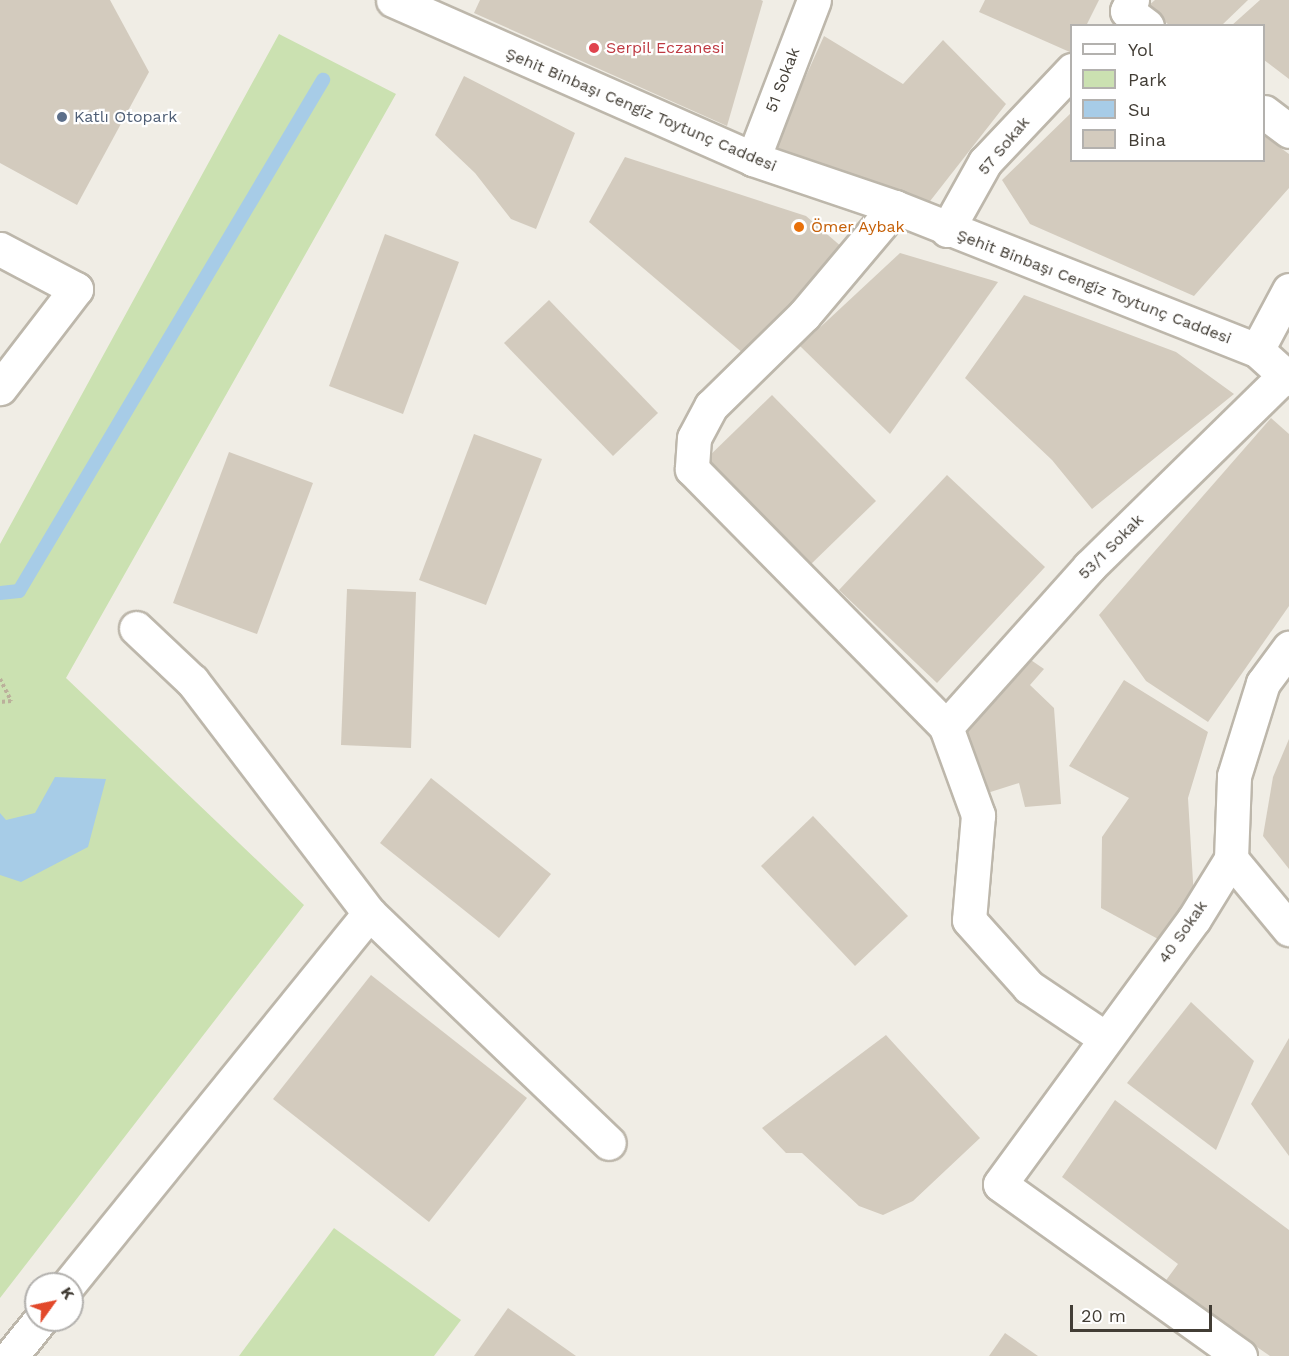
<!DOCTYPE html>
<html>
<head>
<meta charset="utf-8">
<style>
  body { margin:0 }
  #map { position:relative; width:1289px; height:1356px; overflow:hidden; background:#f0ede5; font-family:"Work Sans",sans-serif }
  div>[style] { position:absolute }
  .green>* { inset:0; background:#cbe1b1 }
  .water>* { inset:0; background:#a7cce7 }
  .stream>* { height:14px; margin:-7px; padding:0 7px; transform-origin:7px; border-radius:7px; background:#a7cce7 }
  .building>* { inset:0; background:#d3cbbe }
  .path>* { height:4px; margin-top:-2px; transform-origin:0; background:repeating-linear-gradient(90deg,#bbb09b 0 3px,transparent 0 6px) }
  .roads { filter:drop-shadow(2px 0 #bdb7ab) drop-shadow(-2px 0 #bdb7ab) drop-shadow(0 2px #bdb7ab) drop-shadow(0 -2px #bdb7ab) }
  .minor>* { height:33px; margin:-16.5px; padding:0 16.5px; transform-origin:16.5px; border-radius:16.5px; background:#fff }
  .dots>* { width:16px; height:16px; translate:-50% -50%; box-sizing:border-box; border:3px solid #fff; border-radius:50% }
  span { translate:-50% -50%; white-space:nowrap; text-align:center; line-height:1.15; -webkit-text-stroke:4.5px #fff; paint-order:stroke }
  .health-label { font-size:16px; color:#be3a42 }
  .left { translate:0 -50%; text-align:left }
  .street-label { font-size:16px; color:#423d35 }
  .service-label { font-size:16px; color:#4e5e75 }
  .food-label { font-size:16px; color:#c56008 }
  .legend { position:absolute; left:1070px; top:24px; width:195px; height:138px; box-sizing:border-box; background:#fff; border:2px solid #b3b1ae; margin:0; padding:8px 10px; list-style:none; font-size:18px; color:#423d35 }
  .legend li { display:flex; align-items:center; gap:12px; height:30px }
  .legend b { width:30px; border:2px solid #b3b1ae }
  .north { position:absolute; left:24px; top:1272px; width:60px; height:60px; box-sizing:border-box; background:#fff; border:2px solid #b3b1ae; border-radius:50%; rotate:57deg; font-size:16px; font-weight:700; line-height:24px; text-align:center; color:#423d35 }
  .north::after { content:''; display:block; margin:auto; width:21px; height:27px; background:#e2482a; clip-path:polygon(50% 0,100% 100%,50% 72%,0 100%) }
  .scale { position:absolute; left:1070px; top:1305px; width:142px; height:27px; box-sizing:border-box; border:3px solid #423d35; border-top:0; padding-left:8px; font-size:18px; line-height:21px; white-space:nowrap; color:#423d35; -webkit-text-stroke:4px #fff; paint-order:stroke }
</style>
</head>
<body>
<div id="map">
  <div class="green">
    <div style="clip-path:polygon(279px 34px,396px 94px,66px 678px,304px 905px,0 1298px,0 544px)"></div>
    <div style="clip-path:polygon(334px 1228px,461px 1320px,434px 1356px,239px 1356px)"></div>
  </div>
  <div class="water">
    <div style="clip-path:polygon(55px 777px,106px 779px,88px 847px,21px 882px,0 875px,0 813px,6px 820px,35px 813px)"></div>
  </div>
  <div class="stream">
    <div style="left:0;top:593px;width:19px;rotate:-6deg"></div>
    <div style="left:19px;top:591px;width:595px;rotate:-59.25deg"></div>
  </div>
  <div class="building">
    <div style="clip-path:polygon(0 0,110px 0,149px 72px,77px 205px,0 163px)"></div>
    <div style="clip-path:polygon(480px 0,761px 0,763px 1px,727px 126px,474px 13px)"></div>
    <div style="clip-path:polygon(985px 0,1099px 0,1086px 26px,1072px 26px,1072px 53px,979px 12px)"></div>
    <div style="clip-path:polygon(1155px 0,1248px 0,1221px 26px,1170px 26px,1148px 6px)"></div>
    <div style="clip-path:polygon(1260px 0,1289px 0,1289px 79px,1264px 60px,1264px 26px,1231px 26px)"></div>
    <div style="clip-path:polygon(824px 36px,903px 84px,943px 40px,1006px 104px,927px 205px,773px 149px)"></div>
    <div style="clip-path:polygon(464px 76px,575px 133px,536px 229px,511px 219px,475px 173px,435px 135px)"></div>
    <div style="clip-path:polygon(1072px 112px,1072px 160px,1264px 160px,1264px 136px,1289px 154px,1289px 188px,1194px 296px,1030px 224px,1002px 180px)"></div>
    <div style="clip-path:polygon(625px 157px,806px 216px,843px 248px,744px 354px,589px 222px)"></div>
    <div style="clip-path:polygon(385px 234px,459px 262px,403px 414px,329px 386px)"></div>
    <div style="clip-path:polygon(900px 253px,998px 282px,890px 434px,800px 346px)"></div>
    <div style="clip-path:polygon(1024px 295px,1176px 352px,1234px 394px,1092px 509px,1052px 460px,965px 378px)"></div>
    <div style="clip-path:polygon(549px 300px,658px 413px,613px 456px,504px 343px)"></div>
    <div style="clip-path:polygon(772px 395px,876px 501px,807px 568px,703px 462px)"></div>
    <div style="clip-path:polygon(1271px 418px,1289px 434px,1289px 606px,1208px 722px,1146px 681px,1099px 615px)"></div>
    <div style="clip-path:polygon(474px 434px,542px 459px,486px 605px,419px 580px)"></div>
    <div style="clip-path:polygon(229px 452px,313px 483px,257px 634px,173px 603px)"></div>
    <div style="clip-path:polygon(947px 475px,1045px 567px,937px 683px,839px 590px)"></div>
    <div style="clip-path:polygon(347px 589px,416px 592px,411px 748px,341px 745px)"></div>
    <div style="clip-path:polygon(1025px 656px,1044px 669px,1030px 685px,1054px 708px,1061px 804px,1025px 807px,1019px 783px,981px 795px,959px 730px)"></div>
    <div style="clip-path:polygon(1124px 680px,1208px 732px,1188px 798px,1194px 898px,1158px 939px,1101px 908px,1102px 837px,1129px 798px,1069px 766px)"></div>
    <div style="clip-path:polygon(1289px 739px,1289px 869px,1263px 836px,1273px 777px)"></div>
    <div style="clip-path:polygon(431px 778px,551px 874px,499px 938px,380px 843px)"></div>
    <div style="clip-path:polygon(813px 816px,908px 916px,855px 966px,761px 866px)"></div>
    <div style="clip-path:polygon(371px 975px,527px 1098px,429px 1222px,273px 1099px)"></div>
    <div style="clip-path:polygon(1191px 1002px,1254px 1061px,1216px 1150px,1127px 1083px)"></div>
    <div style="clip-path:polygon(886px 1035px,980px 1138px,913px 1201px,883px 1215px,859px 1206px,802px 1153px,786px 1153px,762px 1128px)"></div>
    <div style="clip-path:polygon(1289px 1038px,1289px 1156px,1251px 1104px)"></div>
    <div style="clip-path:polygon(1115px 1100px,1289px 1230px,1289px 1356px,1270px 1356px,1164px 1283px,1178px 1264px,1062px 1177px)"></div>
    <div style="clip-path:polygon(508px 1308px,576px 1356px,474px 1356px)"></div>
    <div style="clip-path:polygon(1005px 1333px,1038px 1356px,989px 1356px)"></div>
  </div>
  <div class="path">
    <div style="left:0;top:679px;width:25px;rotate:63deg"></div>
    <div style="left:11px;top:701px;width:11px;rotate:175deg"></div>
  </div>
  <div class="roads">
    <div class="minor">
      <div style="left:393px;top:0;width:394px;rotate:23.8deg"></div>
      <div style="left:753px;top:159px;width:150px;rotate:18.7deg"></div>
      <div style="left:895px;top:207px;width:389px;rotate:21.6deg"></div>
      <div style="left:1257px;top:350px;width:43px;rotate:42.2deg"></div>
      <div style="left:1132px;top:0;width:12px;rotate:114deg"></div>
      <div style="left:1127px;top:11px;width:25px;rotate:37deg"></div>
      <div style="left:1264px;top:112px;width:31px;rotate:37deg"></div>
      <div style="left:753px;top:159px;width:170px;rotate:-69deg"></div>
      <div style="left:895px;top:207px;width:141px;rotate:130.1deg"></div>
      <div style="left:804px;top:315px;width:130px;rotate:135.6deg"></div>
      <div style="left:711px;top:406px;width:36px;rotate:118deg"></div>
      <div style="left:694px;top:438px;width:31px;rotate:94deg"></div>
      <div style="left:692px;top:469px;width:362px;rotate:45.4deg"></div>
      <div style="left:946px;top:727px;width:94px;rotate:70deg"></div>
      <div style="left:978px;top:815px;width:105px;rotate:94.9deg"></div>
      <div style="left:969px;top:920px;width:90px;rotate:48.2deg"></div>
      <div style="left:1029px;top:987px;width:92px;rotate:33.9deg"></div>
      <div style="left:947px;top:230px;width:78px;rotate:-60.8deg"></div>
      <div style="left:985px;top:162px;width:127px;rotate:-46.6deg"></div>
      <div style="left:0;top:249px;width:86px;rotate:27.8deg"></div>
      <div style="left:76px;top:289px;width:125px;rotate:127.5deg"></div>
      <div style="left:1257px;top:350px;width:68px;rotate:-61.9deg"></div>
      <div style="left:946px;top:727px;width:215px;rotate:-48.2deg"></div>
      <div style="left:1089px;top:567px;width:274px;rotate:-44.4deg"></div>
      <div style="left:1231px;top:859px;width:91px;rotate:50.4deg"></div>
      <div style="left:369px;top:913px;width:332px;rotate:43.8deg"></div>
      <div style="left:69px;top:1284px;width:477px;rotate:-51deg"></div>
      <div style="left:369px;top:913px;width:292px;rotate:-127.3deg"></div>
      <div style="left:192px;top:681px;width:77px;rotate:-136.6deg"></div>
      <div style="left:11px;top:1356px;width:46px;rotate:-51.1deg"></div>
      <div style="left:1240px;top:1356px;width:295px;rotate:-144.4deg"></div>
      <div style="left:1000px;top:1184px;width:328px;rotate:-53.8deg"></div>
      <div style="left:1194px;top:919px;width:70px;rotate:-58.3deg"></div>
      <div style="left:1231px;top:859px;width:83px;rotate:-87.9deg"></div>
      <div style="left:1234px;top:776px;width:97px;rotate:-72.7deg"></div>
      <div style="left:1263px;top:683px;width:44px;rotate:-53.4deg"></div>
    </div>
  </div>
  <div class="dots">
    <div style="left:594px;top:48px;background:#e0444e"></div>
    <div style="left:62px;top:117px;background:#5c6f8a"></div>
    <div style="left:799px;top:227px;background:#e8710a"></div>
  </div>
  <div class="health-label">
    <span class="left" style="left:606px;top:48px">Serpil Eczanesi</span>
  </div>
  <div class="street-label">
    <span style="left:783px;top:80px;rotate:-69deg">51 Sokak</span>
    <span style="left:641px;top:110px;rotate:23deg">Şehit Binbaşı Cengiz Toytunç Caddesi</span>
    <span style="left:1004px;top:146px;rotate:-50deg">57 Sokak</span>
    <span style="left:1094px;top:287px;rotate:21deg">Şehit Binbaşı Cengiz Toytunç Caddesi</span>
    <span style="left:1111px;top:547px;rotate:-45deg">53/1 Sokak</span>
    <span style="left:1183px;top:932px;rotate:-55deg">40 Sokak</span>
  </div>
  <div class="service-label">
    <span class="left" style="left:74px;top:117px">Katlı Otopark</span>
  </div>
  <div class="food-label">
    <span class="left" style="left:811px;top:227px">Ömer Aybak</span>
  </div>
  <ul class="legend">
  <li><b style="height:8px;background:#fff"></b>Yol</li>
  <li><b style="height:16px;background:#cbe1b1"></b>Park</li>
  <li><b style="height:16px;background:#a7cce7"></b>Su</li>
  <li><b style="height:16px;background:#d3cbbe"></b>Bina</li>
  </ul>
  <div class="north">K</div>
  <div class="scale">20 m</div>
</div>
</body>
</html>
